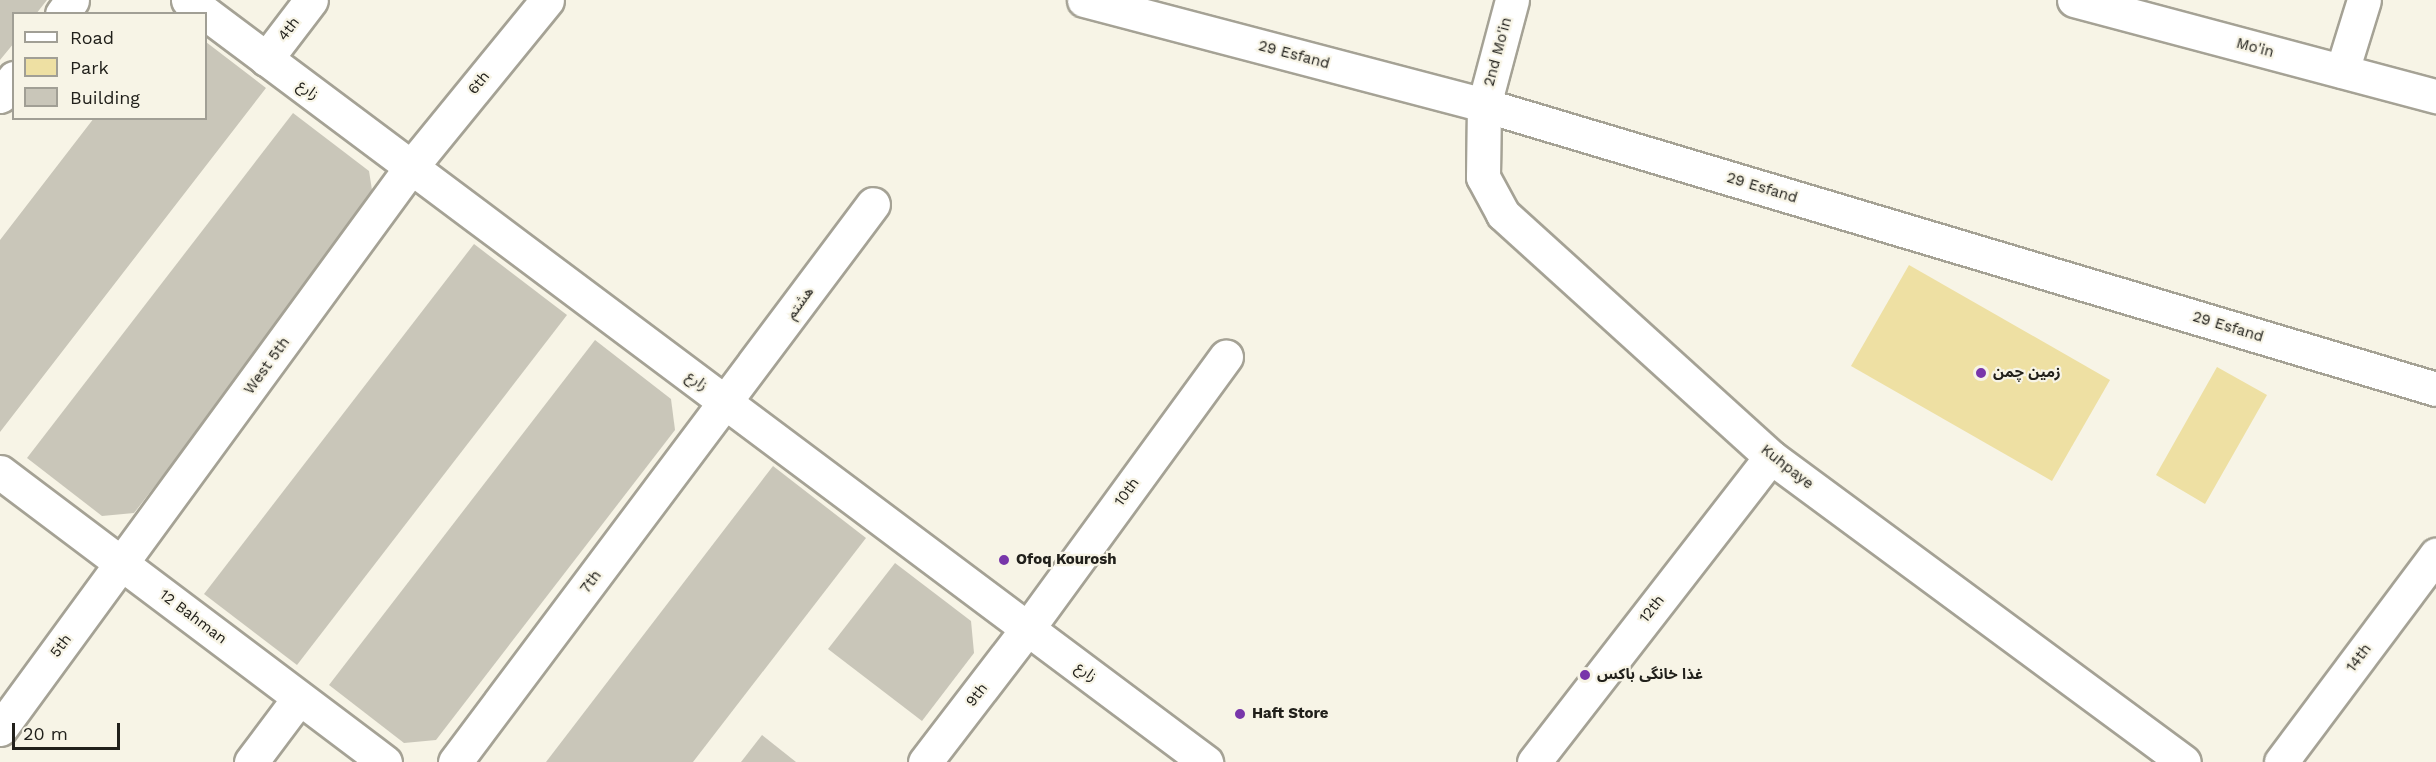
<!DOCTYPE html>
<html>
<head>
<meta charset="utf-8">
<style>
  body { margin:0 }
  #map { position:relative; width:2436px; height:762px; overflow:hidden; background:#f7f4e6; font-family:"Work Sans","Noto Sans Arabic",sans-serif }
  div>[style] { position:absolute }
  .green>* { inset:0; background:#eee0a3 }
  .building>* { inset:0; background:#c9c6b9 }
  .roads { filter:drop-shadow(2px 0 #a5a295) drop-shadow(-2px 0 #a5a295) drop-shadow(0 2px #a5a295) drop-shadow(0 -2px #a5a295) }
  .minor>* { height:33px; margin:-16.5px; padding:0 16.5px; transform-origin:16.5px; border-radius:16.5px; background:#fff }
  .dots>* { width:16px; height:16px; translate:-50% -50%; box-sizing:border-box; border:3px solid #f7f4e6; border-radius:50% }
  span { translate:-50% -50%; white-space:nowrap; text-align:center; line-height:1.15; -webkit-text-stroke:4.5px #f7f4e6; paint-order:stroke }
  .street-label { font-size:15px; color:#21201b }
  .poi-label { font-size:15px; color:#21201b; font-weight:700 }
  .left { translate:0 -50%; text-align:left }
  .legend { position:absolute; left:12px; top:12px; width:195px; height:108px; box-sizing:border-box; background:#f7f4e6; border:2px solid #a19f95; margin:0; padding:8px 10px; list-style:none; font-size:18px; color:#21201b }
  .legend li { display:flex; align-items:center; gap:12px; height:30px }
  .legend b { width:30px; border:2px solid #a19f95 }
  .scale { position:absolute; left:12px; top:723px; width:108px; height:27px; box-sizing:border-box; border:3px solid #21201b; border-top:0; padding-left:8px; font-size:18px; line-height:21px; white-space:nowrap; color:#21201b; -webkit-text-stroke:4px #f7f4e6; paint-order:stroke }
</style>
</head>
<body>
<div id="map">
  <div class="green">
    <div style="clip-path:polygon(1909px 265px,2110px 380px,2052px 481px,1851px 366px)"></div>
    <div style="clip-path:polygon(2217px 367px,2267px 395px,2205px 504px,2156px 475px)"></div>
  </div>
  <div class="building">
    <div style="clip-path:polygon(0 0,47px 0,36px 14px,14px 14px,14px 43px,0 60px)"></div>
    <div style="clip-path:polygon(206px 42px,266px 88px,0 432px,0 240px,94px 118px,206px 118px)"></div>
    <div style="clip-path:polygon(293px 113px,369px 171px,374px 203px,134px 513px,102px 516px,27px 458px)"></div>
    <div style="clip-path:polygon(474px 244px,567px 315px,297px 665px,204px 594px)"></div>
    <div style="clip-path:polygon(595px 340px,671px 399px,675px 430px,436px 740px,404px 743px,329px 685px)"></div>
    <div style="clip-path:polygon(773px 466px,866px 538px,693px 762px,546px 762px)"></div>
    <div style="clip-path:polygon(895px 563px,971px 621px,974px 653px,922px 721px,828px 649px)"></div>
    <div style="clip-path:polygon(762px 735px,796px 762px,741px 762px)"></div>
  </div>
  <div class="roads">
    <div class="minor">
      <div style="left:188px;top:0;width:1272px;rotate:36.82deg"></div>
      <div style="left:1084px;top:0;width:414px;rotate:14.7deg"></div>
      <div style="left:1484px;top:105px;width:993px;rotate:16.61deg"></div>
      <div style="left:1512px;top:0;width:109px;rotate:104.9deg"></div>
      <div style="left:1484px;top:105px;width:72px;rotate:90.8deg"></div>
      <div style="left:1483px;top:177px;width:42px;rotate:61.6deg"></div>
      <div style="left:1503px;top:214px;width:362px;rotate:42.2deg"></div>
      <div style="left:1771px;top:457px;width:513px;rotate:36.45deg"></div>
      <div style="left:2074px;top:0;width:375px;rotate:14.9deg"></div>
      <div style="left:62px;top:14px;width:17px;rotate:-54deg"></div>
      <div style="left:266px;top:59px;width:74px;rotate:-52.7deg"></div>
      <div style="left:2342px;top:71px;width:74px;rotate:-72.8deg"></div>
      <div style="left:0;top:96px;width:23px;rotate:-52deg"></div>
      <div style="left:0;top:472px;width:482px;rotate:37deg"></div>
      <div style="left:0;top:729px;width:696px;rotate:-53.82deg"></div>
      <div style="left:411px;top:167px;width:215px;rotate:-50.8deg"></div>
      <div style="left:251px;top:762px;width:80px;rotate:-53.1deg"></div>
      <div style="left:455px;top:762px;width:697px;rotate:-53.16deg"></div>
      <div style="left:925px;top:762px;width:169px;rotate:-52.5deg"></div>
      <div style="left:1028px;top:628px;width:336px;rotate:-53.9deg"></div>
      <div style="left:1534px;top:762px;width:386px;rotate:-52.2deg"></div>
      <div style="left:2281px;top:762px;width:259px;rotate:-53.2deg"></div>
    </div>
  </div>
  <div class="dots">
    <div style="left:1981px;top:373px;background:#7836aa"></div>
    <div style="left:1004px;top:560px;background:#7836aa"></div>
    <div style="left:1585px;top:675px;background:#7836aa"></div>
    <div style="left:1240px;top:714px;background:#7836aa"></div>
  </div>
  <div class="street-label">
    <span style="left:289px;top:29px;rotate:-53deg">4th</span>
    <span style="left:2255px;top:48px;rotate:15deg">Mo'in</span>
    <span style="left:1498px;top:52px;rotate:-75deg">2nd Mo'in</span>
    <span style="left:1294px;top:55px;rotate:15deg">29 Esfand</span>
    <span style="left:479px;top:83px;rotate:-51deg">6th</span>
    <span style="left:308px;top:90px;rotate:37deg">زارع</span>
    <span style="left:1762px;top:188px;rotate:17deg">29 Esfand</span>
    <span style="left:800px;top:303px;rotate:-54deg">هشتم</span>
    <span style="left:2228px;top:327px;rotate:17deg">29 Esfand</span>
    <span style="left:267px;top:366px;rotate:-54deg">West 5th</span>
    <span style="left:697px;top:381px;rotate:37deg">زارع</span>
    <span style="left:1787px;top:467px;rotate:38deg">Kuhpaye</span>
    <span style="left:1127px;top:492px;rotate:-54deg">10th</span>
    <span style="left:591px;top:582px;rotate:-53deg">7th</span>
    <span style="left:1652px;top:609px;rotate:-52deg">12th</span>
    <span style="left:193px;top:617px;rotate:37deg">12 Bahman</span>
    <span style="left:61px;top:646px;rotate:-53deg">5th</span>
    <span style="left:2359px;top:658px;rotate:-53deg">14th</span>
    <span style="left:1086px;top:672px;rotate:37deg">زارع</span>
    <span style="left:977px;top:695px;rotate:-53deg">9th</span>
  </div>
  <div class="poi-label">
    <span class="left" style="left:1993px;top:373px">زمین چمن</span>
    <span class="left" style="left:1016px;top:560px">Ofoq Kourosh</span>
    <span class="left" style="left:1597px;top:675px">غذا خانگی باکس</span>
    <span class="left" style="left:1252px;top:714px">Haft Store</span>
  </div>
  <ul class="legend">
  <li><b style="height:8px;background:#fff"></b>Road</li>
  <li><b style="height:16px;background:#eee0a3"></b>Park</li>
  <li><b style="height:16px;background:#c9c6b9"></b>Building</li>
  </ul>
  <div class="scale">20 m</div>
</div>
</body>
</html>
